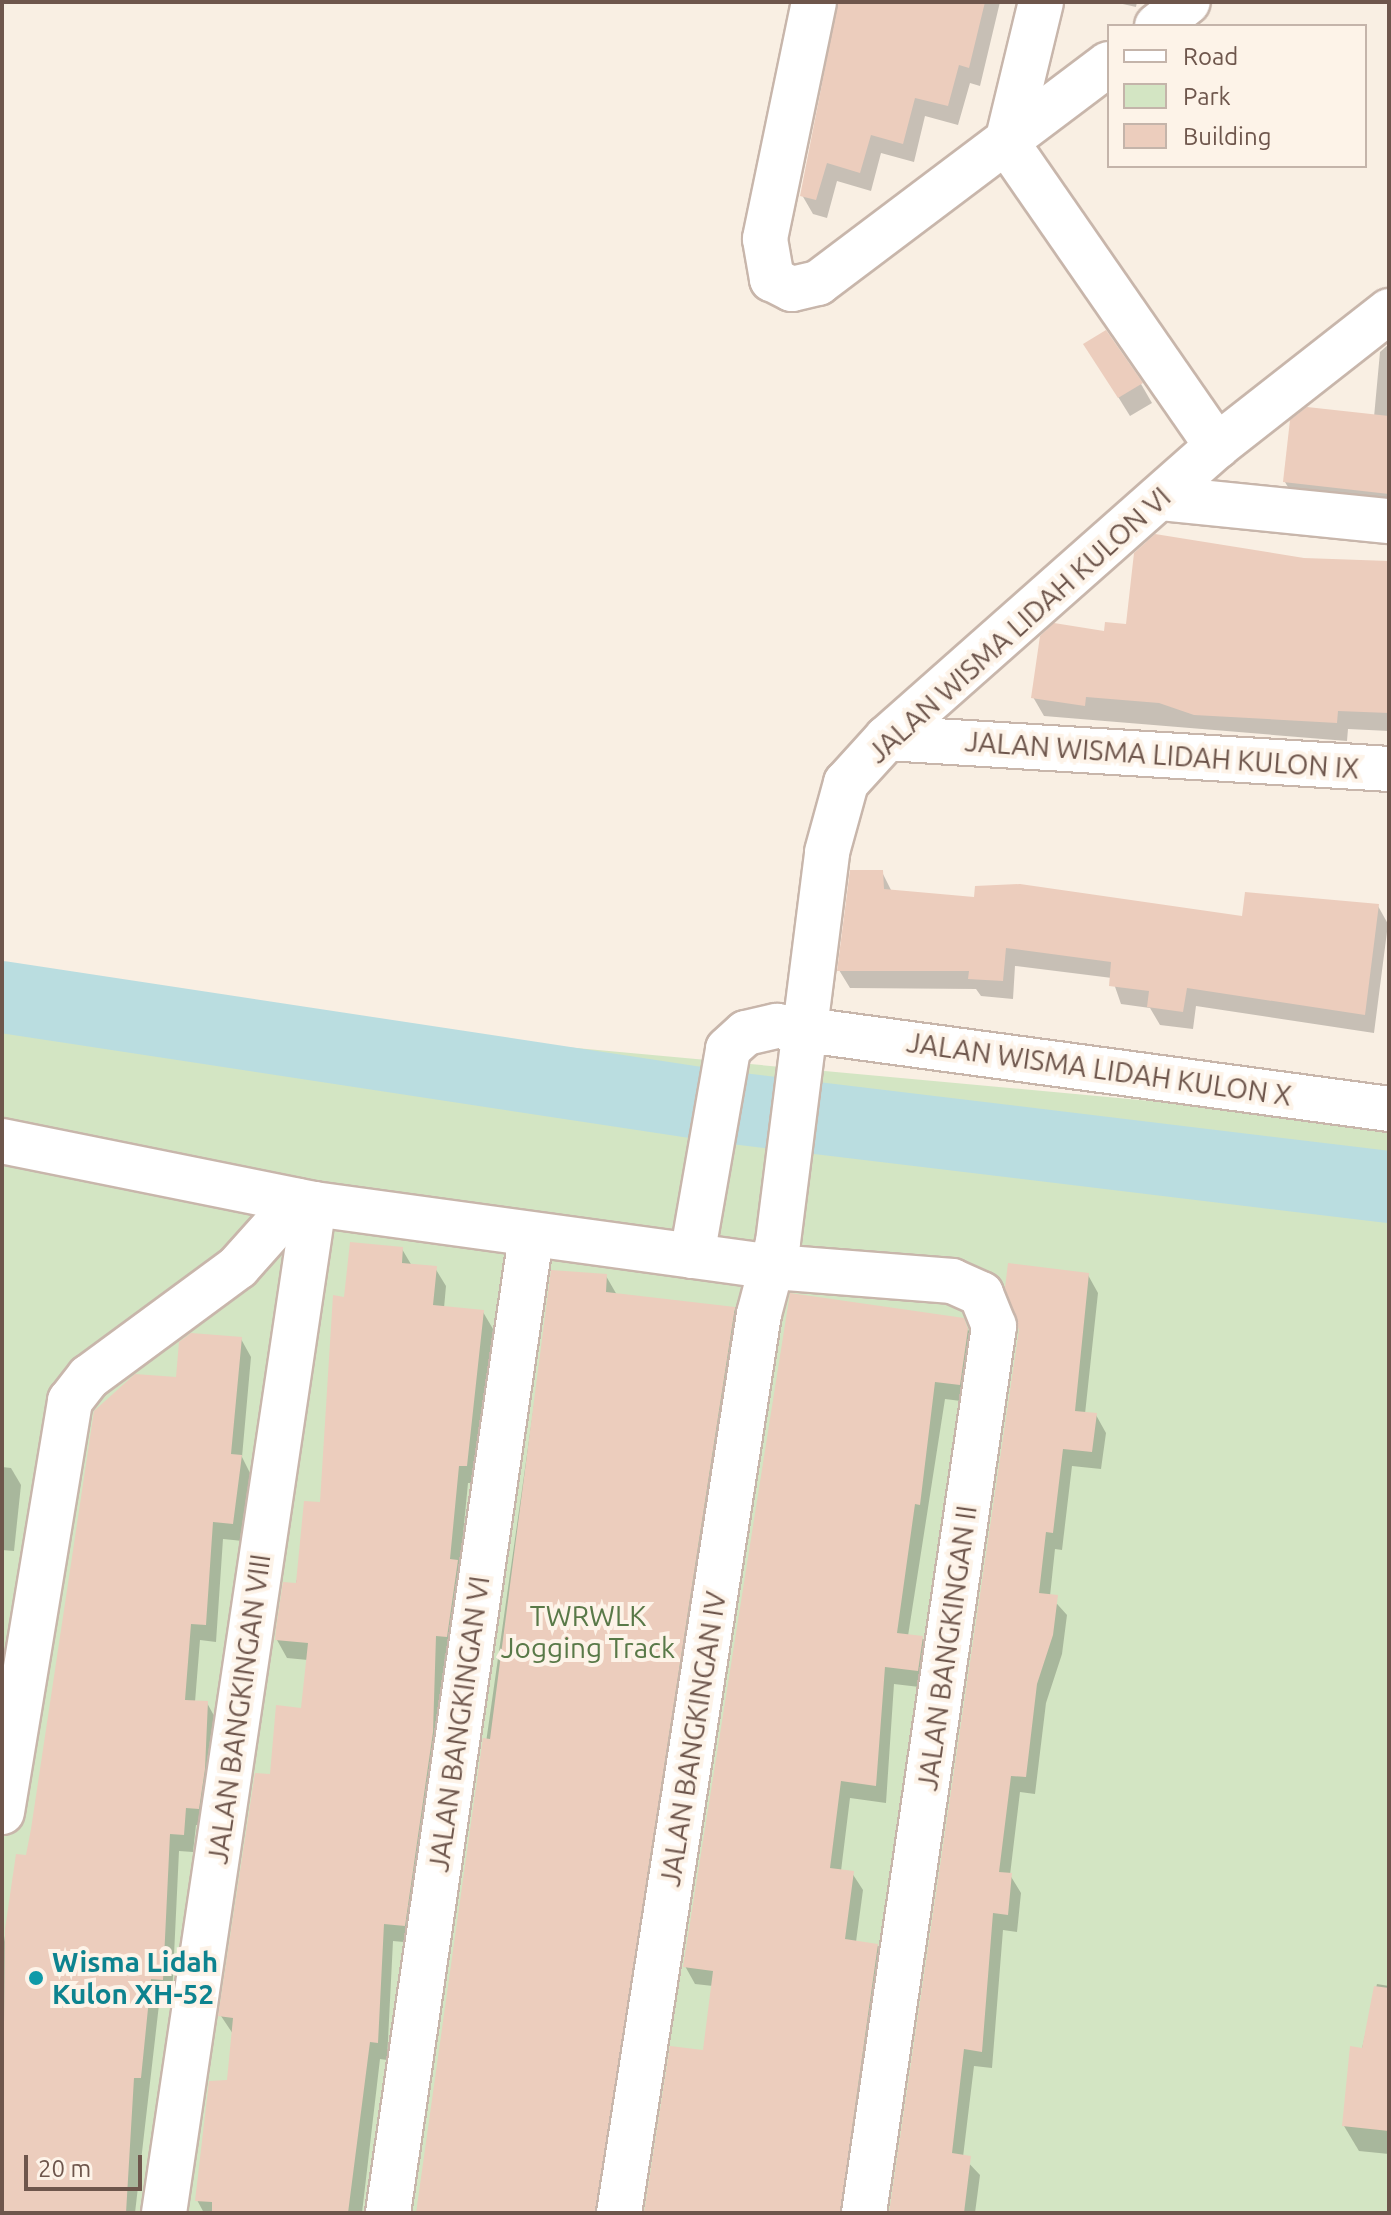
<!DOCTYPE html>
<html>
<head>
<meta charset="utf-8">
<style>
  body { margin:0 }
  #map { position:relative; width:1391px; height:2215px; overflow:hidden; background:#f9efe3; font-family:Ubuntu,sans-serif }
  div>[style] { position:absolute }
  .green>* { inset:0; background:#d3e5c3 }
  .shadow>* { inset:0; background:#0003 }
  .river>* { height:72px; margin:-36px; padding:0 36px; transform-origin:36px; border-radius:36px; background:#badde0 }
  .building>* { inset:0; background:#eccdbd }
  .roads { filter:drop-shadow(2px 0 #c8b6ab) drop-shadow(-2px 0 #c8b6ab) drop-shadow(0 2px #c8b6ab) drop-shadow(0 -2px #c8b6ab) }
  .minor>* { height:44px; margin:-22px; padding:0 22px; transform-origin:22px; border-radius:22px; background:#fff }
  .dots>* { width:22px; height:22px; translate:-50% -50%; box-sizing:border-box; border:4px solid #fdf3e8; border-radius:50% }
  span { translate:-50% -50%; white-space:nowrap; text-align:center; line-height:1.15; -webkit-text-stroke:8px #fdf3e8; paint-order:stroke }
  .street-label { font-size:28px; color:#6e564c }
  .park-label { font-size:28px; color:#597948 }
  .culture-label { font-size:28px; color:#0d838f; font-weight:700 }
  .left { translate:0 -50%; text-align:left }
  .frame { position:absolute; inset:0; border:4px solid #6e564c; pointer-events:none }
  .legend { position:absolute; left:1107px; top:24px; width:260px; height:144px; box-sizing:border-box; background:#fdf3e8; border:2px solid #c4b4aa; margin:0; padding:10px 14px; list-style:none; font-size:24px; color:#6e564c }
  .legend li { display:flex; align-items:center; gap:16px; height:40px }
  .legend b { width:40px; border:2px solid #c4b4aa }
  .scale { position:absolute; left:24px; top:2155px; width:118px; height:36px; box-sizing:border-box; border:4px solid #6e564c; border-top:0; padding-left:10px; font-size:24px; line-height:28px; white-space:nowrap; color:#6e564c; -webkit-text-stroke:6px #fdf3e8; paint-order:stroke }
</style>
</head>
<body>
<div id="map">
  <div class="green">
    <div style="clip-path:polygon(2px 995px,1389px 1123px,1389px 2213px,2px 2213px)"></div>
  </div>
  <div class="shadow">
    <div style="clip-path:polygon(838px 2px,1000px 2px,980px 86px,970px 83px,958px 125px,925px 116px,914px 162px,881px 153px,871px 191px,837px 181px,827px 218px,813px 214px,802px 195px)"></div>
    <div style="clip-path:polygon(1114px 2px,1137px 2px,1136px 7px)"></div>
    <div style="clip-path:polygon(1389px 344px,1389px 511px,1296px 501px,1285px 482px,1374px 417px,1380px 352px)"></div>
    <div style="clip-path:polygon(1097px 363px,1141px 384px,1152px 403px,1130px 416px)"></div>
    <div style="clip-path:polygon(1304px 560px,1389px 566px,1389px 731px,1348px 729px,1347px 741px,1044px 716px,1033px 697px,1106px 633px)"></div>
    <div style="clip-path:polygon(882px 872px,892px 892px,1244px 918px,1378px 906px,1388px 924px,1374px 1033px,1196px 1006px,1193px 1029px,1160px 1025px,1150px 1008px,1121px 1004px,1112px 978px,1015px 966px,1013px 999px,981px 996px,976px 989px,850px 988px,839px 970px)"></div>
    <div style="clip-path:polygon(402px 1249px,412px 1266px,435px 1268px,446px 1286px,444px 1308px,483px 1312px,493px 1329px,476px 1483px,468px 1483px,460px 1566px,467px 1579px,456px 1654px,445px 1653px,442px 1751px,414px 1943px,393px 1941px,387px 2060px,380px 2059px,362px 2213px,204px 2213px,197px 2200px,229px 2082px,233px 2034px,221px 2016px,272px 1776px,303px 1710px,308px 1660px,287px 1658px,277px 1640px,322px 1504px,346px 1299px)"></div>
    <div style="clip-path:polygon(553px 1272px,606px 1276px,617px 1295px,734px 1309px,744px 1327px,606px 2213px,419px 2213px)"></div>
    <div style="clip-path:polygon(1088px 1275px,1098px 1293px,1085px 1414px,1096px 1415px,1106px 1433px,1101px 1469px,1072px 1466px,1062px 1550px,1055px 1549px,1050px 1596px,1067px 1615px,1062px 1654px,1046px 1703px,1035px 1794px,1020px 1792px,1010px 1875px,1021px 1893px,1017px 1932px,1003px 1930px,992px 2068px,974px 2066px,963px 2157px,980px 2175px,975px 2213px,891px 2213px)"></div>
    <div style="clip-path:polygon(792px 1296px,962px 1319px,973px 1338px,969px 1402px,945px 1399px,908px 1636px,922px 1638px,932px 1656px,928px 1688px,894px 1684px,886px 1803px,850px 1798px,841px 1871px,852px 1873px,863px 1890px,856px 1942px,877px 1945px,887px 1963px,851px 2213px,651px 2213px,705px 2052px,713px 1986px,695px 1984px,685px 1966px)"></div>
    <div style="clip-path:polygon(241px 1339px,251px 1357px,242px 1457px,251px 1475px,243px 1541px,223px 1539px,216px 1642px,200px 1640px,195px 1702px,207px 1703px,217px 1721px,208px 1826px,196px 1825px,193px 1852px,179px 1851px,172px 1997px,160px 1996px,135px 2213px,2px 2213px,2px 1954px,18px 1857px,27px 1857px,178px 1380px)"></div>
    <div style="clip-path:polygon(2px 1467px,11px 1468px,21px 1485px,14px 1551px,2px 1550px)"></div>
    <div style="clip-path:polygon(1377px 1984px,1389px 1986px,1389px 2154px,1359px 2151px,1344px 2126px)"></div>
  </div>
  <div class="river">
    <div style="left:2px;top:997px;width:731px;rotate:8.65deg"></div>
    <div style="left:725px;top:1107px;width:669px;rotate:6.87deg"></div>
  </div>
  <div class="building">
    <div style="clip-path:polygon(838px 2px,985px 2px,969px 68px,959px 65px,948px 106px,915px 98px,903px 144px,871px 135px,860px 173px,827px 163px,816px 200px,800px 196px)"></div>
    <div style="clip-path:polygon(1106px 330px,1143px 383px,1118px 398px,1083px 344px)"></div>
    <div style="clip-path:polygon(1307px 407px,1389px 416px,1389px 494px,1283px 482px,1290px 420px)"></div>
    <div style="clip-path:polygon(1155px 534px,1304px 558px,1389px 561px,1389px 713px,1338px 711px,1337px 723px,1194px 715px,1159px 703px,1086px 697px,1085px 706px,1031px 698px,1040px 636px,1054px 623px,1104px 631px,1105px 622px,1126px 624px,1134px 553px)"></div>
    <div style="clip-path:polygon(850px 870px,883px 870px,884px 889px,974px 897px,975px 886px,1020px 884px,1242px 916px,1245px 892px,1379px 904px,1365px 1015px,1187px 988px,1183px 1012px,1147px 1007px,1149px 991px,1109px 986px,1111px 962px,1006px 948px,1003px 981px,968px 979px,969px 971px,837px 971px)"></div>
    <div style="clip-path:polygon(350px 1242px,403px 1247px,402px 1263px,437px 1266px,433px 1305px,484px 1310px,467px 1466px,459px 1466px,450px 1559px,458px 1560px,447px 1637px,436px 1636px,433px 1732px,405px 1926px,384px 1924px,378px 2043px,370px 2042px,348px 2213px,212px 2213px,212px 2202px,195px 2201px,209px 2081px,227px 2080px,233px 2018px,218px 2016px,255px 1773px,270px 1774px,276px 1705px,301px 1708px,308px 1643px,275px 1640px,276px 1628px,283px 1582px,296px 1583px,304px 1501px,320px 1502px,333px 1295px,344px 1297px)"></div>
    <div style="clip-path:polygon(1008px 1263px,1089px 1273px,1075px 1411px,1097px 1413px,1092px 1452px,1063px 1449px,1053px 1533px,1046px 1532px,1039px 1593px,1058px 1595px,1053px 1635px,1037px 1684px,1026px 1777px,1011px 1776px,999px 1872px,1012px 1873px,1008px 1915px,993px 1913px,982px 2052px,964px 2049px,952px 2153px,971px 2156px,964px 2213px,889px 2213px,1019px 1330px,1005px 1288px)"></div>
    <div style="clip-path:polygon(551px 1270px,607px 1274px,606px 1292px,735px 1307px,595px 2213px,416px 2213px,483px 1738px,490px 1739px)"></div>
    <div style="clip-path:polygon(790px 1293px,964px 1318px,968px 1329px,960px 1385px,935px 1382px,920px 1505px,915px 1504px,897px 1633px,923px 1636px,918px 1671px,885px 1667px,876px 1786px,841px 1781px,830px 1868px,854px 1871px,845px 1939px,878px 1944px,840px 2213px,644px 2213px,670px 2046px,703px 2050px,713px 1971px,683px 1967px)"></div>
    <div style="clip-path:polygon(191px 1333px,242px 1337px,231px 1454px,242px 1455px,233px 1524px,213px 1522px,206px 1625px,191px 1624px,185px 1700px,208px 1701px,205px 1769px,199px 1809px,186px 1808px,184px 1835px,170px 1834px,163px 1980px,151px 1979px,141px 2078px,134px 2078px,126px 2213px,2px 2213px,5px 1929px,16px 1854px,26px 1855px,31px 1829px,94px 1411px,135px 1374px,176px 1377px,179px 1342px)"></div>
    <div style="clip-path:polygon(1374px 1986px,1389px 1988px,1389px 2131px,1342px 2126px,1350px 2046px,1362px 2048px)"></div>
  </div>
  <div class="roads">
    <div class="minor">
      <div style="left:814px;top:2px;width:242px;rotate:101.7deg"></div>
      <div style="left:765px;top:239px;width:41px;rotate:80.1deg"></div>
      <div style="left:772px;top:279px;width:22px;rotate:27deg"></div>
      <div style="left:792px;top:289px;width:27px;rotate:-13deg"></div>
      <div style="left:818px;top:283px;width:364px;rotate:-37deg"></div>
      <div style="left:1041px;top:2px;width:145px;rotate:103.6deg"></div>
      <div style="left:1007px;top:143px;width:369px;rotate:55.3deg"></div>
      <div style="left:1157px;top:26px;width:39px;rotate:-38deg"></div>
      <div style="left:1161px;top:498px;width:229px;rotate:5.8deg"></div>
      <div style="left:887px;top:738px;width:503px;rotate:3.53deg"></div>
      <div style="left:2px;top:1141px;width:318px;rotate:11.4deg"></div>
      <div style="left:314px;top:1204px;width:464px;rotate:7.8deg"></div>
      <div style="left:774px;top:1267px;width:179px;rotate:4.5deg"></div>
      <div style="left:952px;top:1281px;width:32px;rotate:24deg"></div>
      <div style="left:981px;top:1294px;width:35px;rotate:68deg"></div>
      <div style="left:994px;top:1326px;width:896px;rotate:98.34deg"></div>
      <div style="left:692px;top:1256px;width:210px;rotate:-80.1deg"></div>
      <div style="left:728px;top:1049px;width:24px;rotate:-42deg"></div>
      <div style="left:746px;top:1033px;width:32px;rotate:-13deg"></div>
      <div style="left:777px;top:1026px;width:618px;rotate:7.72deg"></div>
      <div style="left:2px;top:1812px;width:417px;rotate:-80.6deg"></div>
      <div style="left:70px;top:1401px;width:31px;rotate:-52deg"></div>
      <div style="left:89px;top:1377px;width:185px;rotate:-36.4deg"></div>
      <div style="left:238px;top:1267px;width:89px;rotate:-48.2deg"></div>
      <div style="left:164px;top:2213px;width:1020px;rotate:-81.54deg"></div>
      <div style="left:388px;top:2213px;width:987px;rotate:-81.67deg"></div>
      <div style="left:619px;top:2213px;width:910px;rotate:-81.15deg"></div>
      <div style="left:759px;top:1314px;width:74px;rotate:-75.2deg"></div>
      <div style="left:778px;top:1242px;width:393px;rotate:-82.8deg"></div>
      <div style="left:827px;top:852px;width:72px;rotate:-74.6deg"></div>
      <div style="left:846px;top:783px;width:61px;rotate:-47.7deg"></div>
      <div style="left:887px;top:738px;width:441px;rotate:-41.5deg"></div>
      <div style="left:1217px;top:446px;width:219px;rotate:-38.1deg"></div>
    </div>
  </div>
  <div class="dots">
    <div style="left:36px;top:1978px;background:#0f9aa8"></div>
  </div>
  <div class="street-label">
    <span style="left:1019px;top:625px;rotate:-42deg">JALAN WISMA LIDAH KULON VI</span>
    <span style="left:1162px;top:755px;rotate:4deg">JALAN WISMA LIDAH KULON IX</span>
    <span style="left:1099px;top:1069px;rotate:8deg">JALAN WISMA LIDAH KULON X</span>
    <span style="left:947px;top:1648px;rotate:-82deg">JALAN BANGKINGAN II</span>
    <span style="left:239px;top:1709px;rotate:-82deg">JALAN BANGKINGAN VIII</span>
    <span style="left:459px;top:1724px;rotate:-82deg">JALAN BANGKINGAN VI</span>
    <span style="left:693px;top:1739px;rotate:-81deg">JALAN BANGKINGAN IV</span>
  </div>
  <div class="park-label">
    <span style="left:588px;top:1632px">TWRWLK<br>Jogging Track</span>
  </div>
  <div class="culture-label">
    <span class="left" style="left:52px;top:1978px">Wisma Lidah<br>Kulon XH-52</span>
  </div>
  <div class="frame"></div>
  <ul class="legend">
  <li><b style="height:10px;background:#fff"></b>Road</li>
  <li><b style="height:22px;background:#d3e5c3"></b>Park</li>
  <li><b style="height:22px;background:#eccdbd"></b>Building</li>
  </ul>
  <div class="scale">20 m</div>
</div>
</body>
</html>
